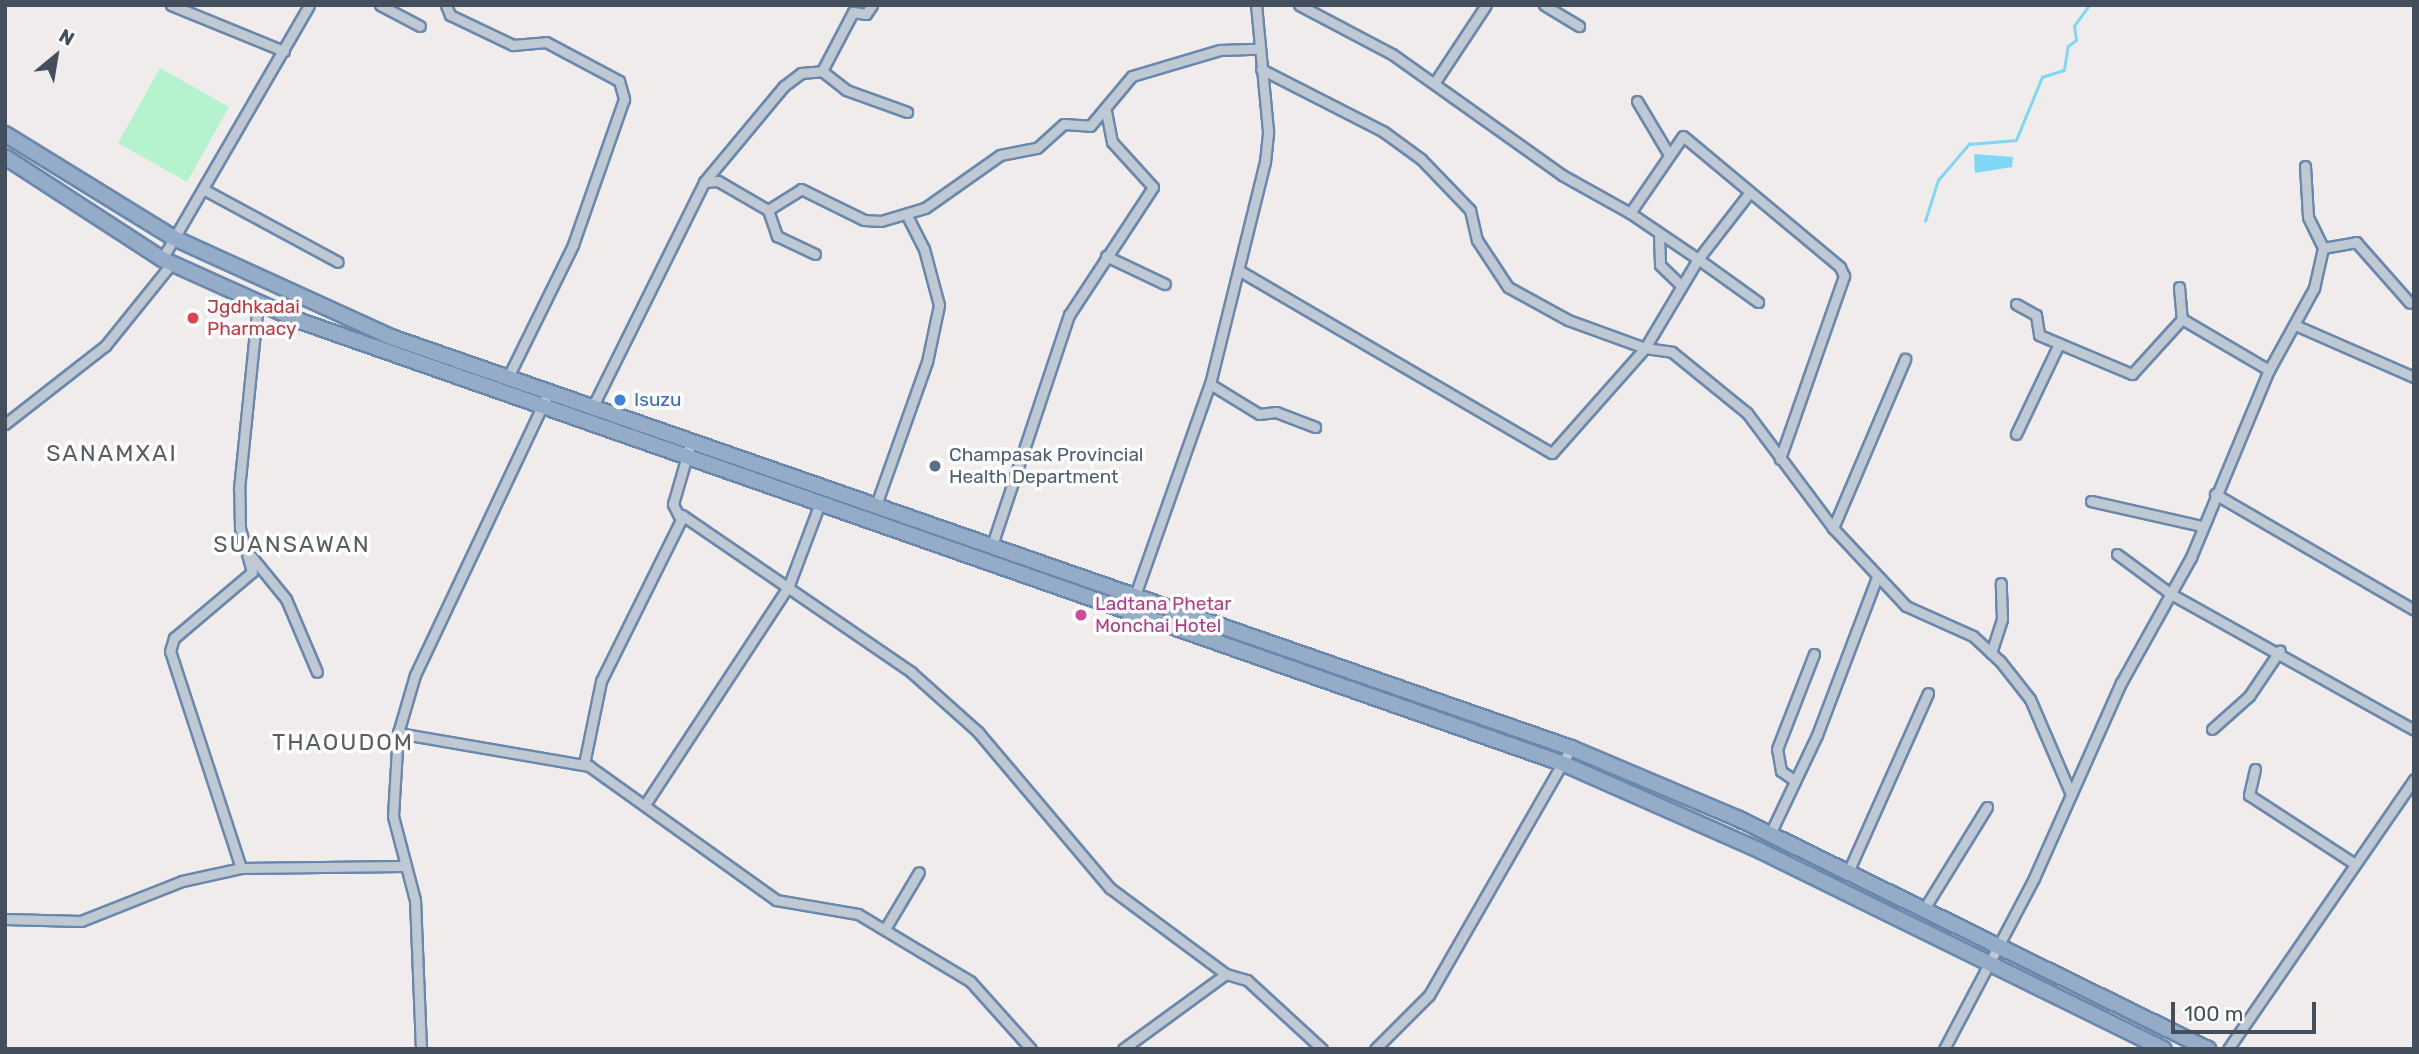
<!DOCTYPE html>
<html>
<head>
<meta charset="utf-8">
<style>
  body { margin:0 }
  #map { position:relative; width:2419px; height:1054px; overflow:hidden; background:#f0ecec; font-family:Rubik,sans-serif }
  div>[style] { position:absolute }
  .green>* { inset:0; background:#b5f3cf }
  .water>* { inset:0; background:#7ed7f4 }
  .stream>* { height:2.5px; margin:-1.25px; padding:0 1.25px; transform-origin:1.25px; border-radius:1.25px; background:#7ed7f4 }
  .roads { filter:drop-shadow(2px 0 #6a88ad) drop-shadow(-2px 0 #6a88ad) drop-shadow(0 2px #6a88ad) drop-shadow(0 -2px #6a88ad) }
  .minor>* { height:9px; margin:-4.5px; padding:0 4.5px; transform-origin:4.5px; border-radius:4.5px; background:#bec9d4 }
  .trunk>* { height:14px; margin:-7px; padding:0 7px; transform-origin:7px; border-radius:7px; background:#94acc8 }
  .dots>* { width:19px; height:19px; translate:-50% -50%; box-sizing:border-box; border:4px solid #fff; border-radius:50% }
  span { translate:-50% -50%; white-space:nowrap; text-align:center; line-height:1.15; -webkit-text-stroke:7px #fff; paint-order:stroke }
  .health-label { font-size:19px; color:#be3a42 }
  .left { translate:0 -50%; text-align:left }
  .shop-label { font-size:19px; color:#366cbe }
  .service-label { font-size:19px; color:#4e5e75 }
  .hotel-label { font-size:19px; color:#b23c85 }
  .quarter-label { font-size:23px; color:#595d62; letter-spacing:2px }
  .frame { position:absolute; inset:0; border:7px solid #434f5c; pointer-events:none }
  .north { position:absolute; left:21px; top:21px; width:70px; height:70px; -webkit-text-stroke:5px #fff; paint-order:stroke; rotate:30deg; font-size:19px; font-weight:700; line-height:28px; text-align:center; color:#434f5c }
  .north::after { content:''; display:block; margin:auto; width:24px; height:32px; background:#434f5c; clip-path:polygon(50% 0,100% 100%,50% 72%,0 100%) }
  .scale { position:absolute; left:2171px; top:1002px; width:145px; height:32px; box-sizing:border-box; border:4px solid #434f5c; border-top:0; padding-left:9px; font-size:21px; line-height:24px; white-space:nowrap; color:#434f5c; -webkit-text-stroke:5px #fff; paint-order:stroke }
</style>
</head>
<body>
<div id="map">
  <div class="green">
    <div style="clip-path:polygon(160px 68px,229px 107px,187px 182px,118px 143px)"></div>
  </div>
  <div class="water">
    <div style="clip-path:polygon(1974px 154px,2013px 157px,2012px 167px,1975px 173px)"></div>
  </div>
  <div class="stream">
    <div style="left:1925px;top:221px;width:43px;rotate:-72.4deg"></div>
    <div style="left:1938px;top:180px;width:48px;rotate:-49.3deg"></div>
    <div style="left:1969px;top:144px;width:47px;rotate:-4.9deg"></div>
    <div style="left:2016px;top:140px;width:68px;rotate:-67.6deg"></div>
    <div style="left:2042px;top:77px;width:23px;rotate:-18deg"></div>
    <div style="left:2064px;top:70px;width:24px;rotate:-81deg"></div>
    <div style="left:2068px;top:46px;width:10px;rotate:-37deg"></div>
    <div style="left:2076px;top:40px;width:14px;rotate:-98deg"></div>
    <div style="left:2074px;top:26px;width:26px;rotate:-54deg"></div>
  </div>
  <div class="roads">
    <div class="minor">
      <div style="left:171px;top:5px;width:122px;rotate:22.2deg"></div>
      <div style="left:380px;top:5px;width:45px;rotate:27.7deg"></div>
      <div style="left:446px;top:5px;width:11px;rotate:68deg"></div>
      <div style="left:450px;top:15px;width:70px;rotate:25.5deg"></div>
      <div style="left:513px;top:45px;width:33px;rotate:-5deg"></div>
      <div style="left:546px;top:42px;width:83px;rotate:28.1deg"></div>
      <div style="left:619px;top:81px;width:19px;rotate:74deg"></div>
      <div style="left:624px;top:99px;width:155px;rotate:109.3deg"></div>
      <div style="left:573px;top:245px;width:149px;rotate:116.2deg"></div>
      <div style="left:1299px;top:5px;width:105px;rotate:27.8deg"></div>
      <div style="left:1392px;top:54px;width:209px;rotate:35.4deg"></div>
      <div style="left:1562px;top:175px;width:78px;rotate:29.2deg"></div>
      <div style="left:1630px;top:213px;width:93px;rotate:-55.5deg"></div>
      <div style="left:1683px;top:136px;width:204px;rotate:39.8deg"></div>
      <div style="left:1840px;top:267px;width:10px;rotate:66deg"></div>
      <div style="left:1844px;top:276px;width:194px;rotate:109.3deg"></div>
      <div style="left:1544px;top:5px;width:41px;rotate:31deg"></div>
      <div style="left:1261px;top:69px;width:138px;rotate:27.1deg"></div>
      <div style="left:1384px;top:132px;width:46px;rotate:36.1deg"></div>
      <div style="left:1421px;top:159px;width:71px;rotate:46.1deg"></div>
      <div style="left:1470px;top:210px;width:31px;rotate:77deg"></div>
      <div style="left:1477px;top:240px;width:56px;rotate:56.6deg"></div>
      <div style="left:1508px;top:287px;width:68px;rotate:28.8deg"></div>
      <div style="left:1568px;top:320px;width:82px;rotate:20deg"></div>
      <div style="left:1645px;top:348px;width:104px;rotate:-59.2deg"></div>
      <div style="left:1698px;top:259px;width:82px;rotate:-145.9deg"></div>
      <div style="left:822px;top:71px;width:31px;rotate:38deg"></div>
      <div style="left:846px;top:90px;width:65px;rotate:19.8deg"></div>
      <div style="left:1435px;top:82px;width:92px;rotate:-56.5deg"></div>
      <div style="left:1637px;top:101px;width:61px;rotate:59.2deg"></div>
      <div style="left:2305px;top:166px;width:51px;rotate:86.6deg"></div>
      <div style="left:2308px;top:217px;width:34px;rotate:64deg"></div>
      <div style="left:704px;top:182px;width:14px;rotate:-4deg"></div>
      <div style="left:718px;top:181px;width:58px;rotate:30.1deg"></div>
      <div style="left:768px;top:210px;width:39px;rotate:-32deg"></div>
      <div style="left:801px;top:189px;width:70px;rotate:26.2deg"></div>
      <div style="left:864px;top:220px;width:17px;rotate:3deg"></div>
      <div style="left:881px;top:221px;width:46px;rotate:-16.5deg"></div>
      <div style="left:925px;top:208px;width:92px;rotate:-35.2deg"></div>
      <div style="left:1000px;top:155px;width:38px;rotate:-11deg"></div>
      <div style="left:1037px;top:148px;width:36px;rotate:-42deg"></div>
      <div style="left:1064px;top:124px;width:26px;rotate:4deg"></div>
      <div style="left:1090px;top:126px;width:65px;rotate:-50deg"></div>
      <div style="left:1132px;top:76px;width:92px;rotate:-16.5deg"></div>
      <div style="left:1220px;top:50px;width:37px;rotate:-2deg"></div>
      <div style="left:203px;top:189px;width:153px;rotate:28.4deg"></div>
      <div style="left:1750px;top:192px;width:85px;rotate:127.8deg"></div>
      <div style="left:1698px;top:259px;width:74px;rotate:35.6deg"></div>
      <div style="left:768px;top:210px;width:28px;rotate:71deg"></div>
      <div style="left:777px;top:236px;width:42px;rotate:25.3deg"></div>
      <div style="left:1659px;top:235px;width:30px;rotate:88deg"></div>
      <div style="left:1660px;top:265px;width:29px;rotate:44deg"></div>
      <div style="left:1106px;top:256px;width:65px;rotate:25.4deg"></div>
      <div style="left:162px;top:259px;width:293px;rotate:-59.9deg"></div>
      <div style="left:1240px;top:271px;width:361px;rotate:30.3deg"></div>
      <div style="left:1552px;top:453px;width:140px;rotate:-48.5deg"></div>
      <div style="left:1645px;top:348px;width:27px;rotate:8deg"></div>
      <div style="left:1672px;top:352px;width:97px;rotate:39.1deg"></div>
      <div style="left:1747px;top:413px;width:144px;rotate:53.2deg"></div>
      <div style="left:1833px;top:528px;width:107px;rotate:46.9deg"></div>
      <div style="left:1906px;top:606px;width:73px;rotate:24.1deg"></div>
      <div style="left:1973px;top:636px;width:37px;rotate:43deg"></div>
      <div style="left:2000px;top:661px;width:48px;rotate:51.7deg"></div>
      <div style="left:2030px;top:699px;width:103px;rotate:66.7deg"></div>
      <div style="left:2179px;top:287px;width:32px;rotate:85deg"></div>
      <div style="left:2016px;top:304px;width:23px;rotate:29deg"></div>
      <div style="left:2036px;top:315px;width:20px;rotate:81deg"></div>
      <div style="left:2039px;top:335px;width:101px;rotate:22.8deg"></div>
      <div style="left:2132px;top:374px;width:74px;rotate:-47.7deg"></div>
      <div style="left:2182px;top:319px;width:101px;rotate:30.4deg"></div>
      <div style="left:2295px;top:325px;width:130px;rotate:23.6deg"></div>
      <div style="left:1210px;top:384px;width:57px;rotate:31.5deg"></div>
      <div style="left:1259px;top:414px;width:17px;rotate:-7deg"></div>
      <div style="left:1276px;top:412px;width:42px;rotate:21deg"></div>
      <div style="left:592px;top:408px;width:252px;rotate:-63.6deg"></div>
      <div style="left:704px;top:182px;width:125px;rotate:-50.2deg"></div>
      <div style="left:784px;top:86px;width:21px;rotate:-37deg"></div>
      <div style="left:801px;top:73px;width:21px;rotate:-5deg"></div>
      <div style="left:822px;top:71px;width:67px;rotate:-62.3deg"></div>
      <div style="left:853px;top:12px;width:13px;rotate:9deg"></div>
      <div style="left:866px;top:14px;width:11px;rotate:-56deg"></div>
      <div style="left:5px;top:424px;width:127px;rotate:-38deg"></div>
      <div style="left:105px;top:346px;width:107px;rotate:-51.1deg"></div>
      <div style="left:2016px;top:434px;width:100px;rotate:-64.5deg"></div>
      <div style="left:2215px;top:494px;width:230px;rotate:30.2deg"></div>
      <div style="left:2091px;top:501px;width:114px;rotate:12.7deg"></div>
      <div style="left:876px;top:505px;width:152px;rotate:-70.4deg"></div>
      <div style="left:927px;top:362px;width:58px;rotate:-78.1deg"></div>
      <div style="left:939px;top:305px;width:58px;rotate:-105deg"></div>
      <div style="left:924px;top:249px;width:39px;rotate:-117deg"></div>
      <div style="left:682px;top:515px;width:278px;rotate:34.4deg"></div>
      <div style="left:911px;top:672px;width:90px;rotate:41.8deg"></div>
      <div style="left:978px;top:732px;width:204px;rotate:49.8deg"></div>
      <div style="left:1110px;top:888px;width:144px;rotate:36.6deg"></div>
      <div style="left:1833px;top:528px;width:184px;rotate:-66.9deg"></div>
      <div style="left:992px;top:545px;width:243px;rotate:-71.5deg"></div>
      <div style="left:1069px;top:315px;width:153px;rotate:-56.7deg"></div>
      <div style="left:1153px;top:187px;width:61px;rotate:-132.3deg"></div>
      <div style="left:1112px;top:142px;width:31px;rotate:-101deg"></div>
      <div style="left:2117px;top:554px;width:67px;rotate:36.5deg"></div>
      <div style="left:2171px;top:594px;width:278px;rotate:29.2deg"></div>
      <div style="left:251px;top:556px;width:55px;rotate:50.9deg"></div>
      <div style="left:286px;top:599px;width:79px;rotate:67deg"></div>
      <div style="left:1128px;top:615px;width:245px;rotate:-70.5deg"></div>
      <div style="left:1210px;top:384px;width:229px;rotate:-76.1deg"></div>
      <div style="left:1265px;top:162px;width:31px;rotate:-84deg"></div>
      <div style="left:1268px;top:131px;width:127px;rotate:-95.4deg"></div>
      <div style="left:1991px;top:653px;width:36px;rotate:-72deg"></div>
      <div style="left:2002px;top:619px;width:36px;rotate:-92deg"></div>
      <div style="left:2212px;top:729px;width:50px;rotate:-41.7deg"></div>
      <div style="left:2249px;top:696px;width:55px;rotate:-56deg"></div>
      <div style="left:398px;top:733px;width:194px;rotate:9.8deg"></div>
      <div style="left:589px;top:766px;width:230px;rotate:35.6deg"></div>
      <div style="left:776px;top:900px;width:83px;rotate:9.7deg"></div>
      <div style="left:858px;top:914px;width:131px;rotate:30.9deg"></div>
      <div style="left:970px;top:981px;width:91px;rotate:48.1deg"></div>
      <div style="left:584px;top:764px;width:85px;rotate:-78.4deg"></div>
      <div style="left:601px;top:681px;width:180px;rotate:-63.6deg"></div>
      <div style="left:681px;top:520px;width:18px;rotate:-117deg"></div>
      <div style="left:673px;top:504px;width:65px;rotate:-73.8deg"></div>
      <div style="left:2255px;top:769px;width:27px;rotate:103deg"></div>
      <div style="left:2249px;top:795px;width:126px;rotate:33.1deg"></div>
      <div style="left:1794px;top:780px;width:16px;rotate:-145deg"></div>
      <div style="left:1781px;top:771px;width:22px;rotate:-100deg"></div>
      <div style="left:1777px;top:749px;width:102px;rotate:-68.7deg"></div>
      <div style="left:646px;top:803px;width:261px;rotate:-56.7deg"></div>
      <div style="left:789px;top:585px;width:88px;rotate:-69.3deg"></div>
      <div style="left:1770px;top:834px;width:110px;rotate:-64.6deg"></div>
      <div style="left:1817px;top:735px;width:169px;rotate:-69.2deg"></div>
      <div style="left:241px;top:868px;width:228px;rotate:-108.1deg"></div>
      <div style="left:170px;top:651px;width:14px;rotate:-73deg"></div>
      <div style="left:174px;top:638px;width:102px;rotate:-40.2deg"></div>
      <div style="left:252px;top:572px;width:46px;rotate:-105.3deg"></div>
      <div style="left:240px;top:528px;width:39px;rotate:-91deg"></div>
      <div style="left:239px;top:489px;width:187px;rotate:-84.2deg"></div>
      <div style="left:1848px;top:872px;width:196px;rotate:-65.9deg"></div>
      <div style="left:1924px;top:909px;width:120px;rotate:-58.3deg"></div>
      <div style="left:5px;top:919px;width:76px;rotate:1.5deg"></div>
      <div style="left:81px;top:921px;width:109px;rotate:-21.6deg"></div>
      <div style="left:182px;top:881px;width:60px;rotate:-12.4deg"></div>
      <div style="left:241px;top:868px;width:162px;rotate:-0.7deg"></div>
      <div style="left:885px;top:929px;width:66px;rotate:-59.2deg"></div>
      <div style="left:421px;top:1049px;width:149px;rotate:-92.3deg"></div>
      <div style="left:415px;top:900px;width:87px;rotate:-104.7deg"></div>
      <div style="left:393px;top:816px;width:83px;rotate:-86.6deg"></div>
      <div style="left:398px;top:733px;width:60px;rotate:-73.7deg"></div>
      <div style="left:415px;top:675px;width:311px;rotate:-64.7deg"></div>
      <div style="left:1123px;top:1049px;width:127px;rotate:-36.1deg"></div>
      <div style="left:1226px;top:974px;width:22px;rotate:16deg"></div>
      <div style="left:1247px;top:980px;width:102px;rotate:42.6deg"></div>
      <div style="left:1375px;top:1049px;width:76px;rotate:-45deg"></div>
      <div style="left:1429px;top:995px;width:285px;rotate:-60.1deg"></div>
      <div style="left:1944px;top:1049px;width:193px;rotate:-62.2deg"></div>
      <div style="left:2034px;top:878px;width:214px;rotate:-66deg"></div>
      <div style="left:2121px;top:683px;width:144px;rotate:-60.9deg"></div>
      <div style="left:2191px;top:557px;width:203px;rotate:-67.4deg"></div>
      <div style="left:2269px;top:370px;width:94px;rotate:-61.2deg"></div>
      <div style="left:2314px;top:288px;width:41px;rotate:-77.3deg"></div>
      <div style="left:2323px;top:248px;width:34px;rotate:-10deg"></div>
      <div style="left:2356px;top:242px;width:81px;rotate:48.5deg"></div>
      <div style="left:2228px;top:1049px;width:328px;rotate:-55.4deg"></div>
    </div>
    <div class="trunk">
      <div style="left:5px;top:134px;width:198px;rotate:31.6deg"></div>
      <div style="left:174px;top:238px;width:239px;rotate:24.5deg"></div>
      <div style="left:391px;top:337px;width:1250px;rotate:19.2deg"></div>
      <div style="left:1571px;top:748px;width:180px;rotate:22.9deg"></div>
      <div style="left:1737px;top:818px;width:525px;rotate:26.13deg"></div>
      <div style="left:5px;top:157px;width:187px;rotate:33deg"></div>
      <div style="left:162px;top:259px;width:151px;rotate:24.2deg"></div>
      <div style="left:300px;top:321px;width:1339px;rotate:19.31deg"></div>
      <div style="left:1564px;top:764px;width:215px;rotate:23.8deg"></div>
      <div style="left:1761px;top:851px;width:449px;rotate:26.2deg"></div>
    </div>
  </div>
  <div class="dots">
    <div style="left:193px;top:318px;background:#e0444e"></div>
    <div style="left:620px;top:400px;background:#3f7fe0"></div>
    <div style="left:935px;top:466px;background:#5c6f8a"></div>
    <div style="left:1081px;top:615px;background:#d1479c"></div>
  </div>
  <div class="health-label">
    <span class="left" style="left:207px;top:318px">Jgdhkadai<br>Pharmacy</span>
  </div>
  <div class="shop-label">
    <span class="left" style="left:634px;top:400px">Isuzu</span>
  </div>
  <div class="service-label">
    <span class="left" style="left:949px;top:466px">Champasak Provincial<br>Health Department</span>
  </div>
  <div class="hotel-label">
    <span class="left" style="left:1095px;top:615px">Ladtana Phetar<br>Monchai Hotel</span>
  </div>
  <div class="quarter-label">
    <span style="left:112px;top:453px">SANAMXAI</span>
    <span style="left:292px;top:544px">SUANSAWAN</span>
    <span style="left:343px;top:742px">THAOUDOM</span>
  </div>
  <div class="frame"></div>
  <div class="north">N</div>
  <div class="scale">100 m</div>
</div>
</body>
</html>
